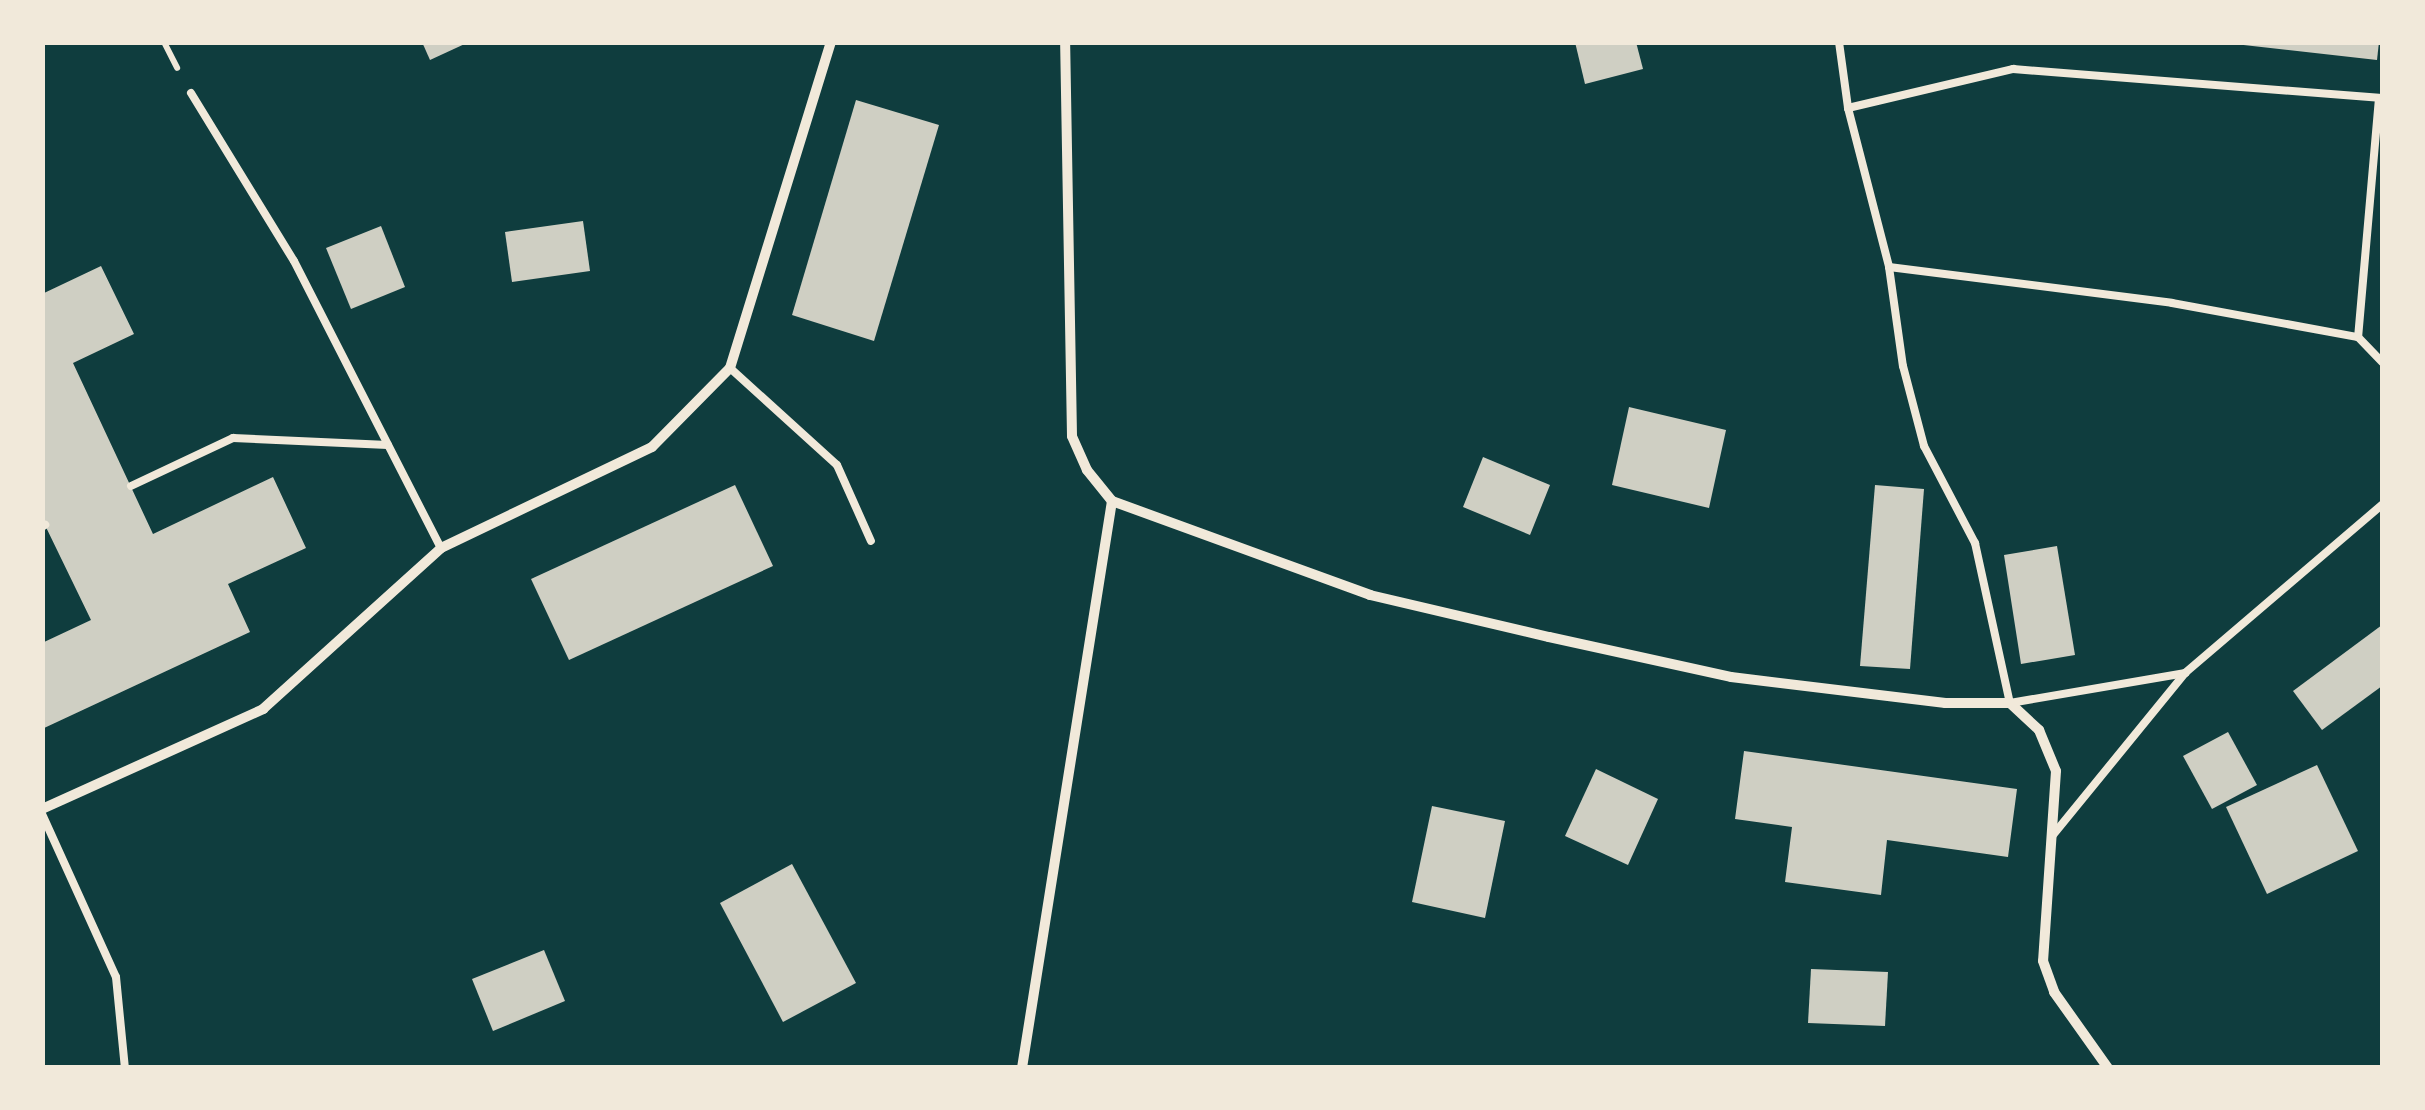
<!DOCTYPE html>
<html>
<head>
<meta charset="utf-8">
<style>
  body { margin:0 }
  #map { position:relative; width:2425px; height:1110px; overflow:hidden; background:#0f3d3e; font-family:"Roboto Condensed",sans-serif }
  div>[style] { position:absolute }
  .building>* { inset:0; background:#cfcfc3 }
  .path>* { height:6px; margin:-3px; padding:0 3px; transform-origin:3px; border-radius:3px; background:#f1e9da }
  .service>* { height:8px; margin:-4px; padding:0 4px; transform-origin:4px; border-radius:4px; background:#f1e9da }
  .minor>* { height:10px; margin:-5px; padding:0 5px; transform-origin:5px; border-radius:5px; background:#f1e9da }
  span { translate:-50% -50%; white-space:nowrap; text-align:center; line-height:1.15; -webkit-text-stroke:8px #f1e9da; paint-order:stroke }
  .frame { position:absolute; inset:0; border:45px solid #f1e9da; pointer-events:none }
</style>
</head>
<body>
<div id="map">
  <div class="building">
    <div style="clip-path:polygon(422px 42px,469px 42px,430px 60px)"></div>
    <div style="clip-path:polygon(1575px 42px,1636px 42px,1643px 69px,1585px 84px)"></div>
    <div style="clip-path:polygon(2217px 42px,2379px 42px,2377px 60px)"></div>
    <div style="clip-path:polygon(856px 100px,939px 125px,874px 341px,792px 315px)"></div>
    <div style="clip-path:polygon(583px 221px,590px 271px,512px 282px,505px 232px)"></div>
    <div style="clip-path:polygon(381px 226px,405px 287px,351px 309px,326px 248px)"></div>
    <div style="clip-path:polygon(101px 266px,134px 334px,73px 363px,153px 534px,273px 477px,306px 548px,228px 584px,250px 632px,42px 729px,42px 643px,91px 620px,42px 519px,42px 294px)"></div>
    <div style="clip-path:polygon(1629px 407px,1726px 430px,1709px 508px,1612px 485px)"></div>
    <div style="clip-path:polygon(1483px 457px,1550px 485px,1530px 535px,1463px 507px)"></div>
    <div style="clip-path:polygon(735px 485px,773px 566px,569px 660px,531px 579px)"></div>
    <div style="clip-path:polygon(1875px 485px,1924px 489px,1910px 669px,1860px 666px)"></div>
    <div style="clip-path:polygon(2057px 546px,2075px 655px,2021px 664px,2004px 555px)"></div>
    <div style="clip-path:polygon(2382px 625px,2382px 686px,2322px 730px,2293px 691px)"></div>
    <div style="clip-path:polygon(2228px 732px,2257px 785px,2212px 809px,2183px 756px)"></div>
    <div style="clip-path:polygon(1744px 751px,2017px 789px,2008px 857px,1887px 840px,1881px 895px,1785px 882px,1792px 827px,1735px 819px)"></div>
    <div style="clip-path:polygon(2317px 765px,2358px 851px,2267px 894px,2226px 807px)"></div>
    <div style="clip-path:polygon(1596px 769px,1658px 799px,1628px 865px,1565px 836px)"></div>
    <div style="clip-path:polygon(1432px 806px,1505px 821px,1485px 918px,1412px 902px)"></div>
    <div style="clip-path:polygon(792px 864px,856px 983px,783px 1022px,720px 903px)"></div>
    <div style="clip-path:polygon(544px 950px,565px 1001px,493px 1031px,472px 979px)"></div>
    <div style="clip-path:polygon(1811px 969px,1888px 972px,1885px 1026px,1808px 1023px)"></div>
  </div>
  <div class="path">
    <div style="left:164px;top:42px;width:29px;rotate:63deg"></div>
  </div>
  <div class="service">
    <div style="left:1839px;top:42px;width:67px;rotate:82.2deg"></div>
    <div style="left:1848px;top:108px;width:164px;rotate:75.5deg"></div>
    <div style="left:1889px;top:267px;width:100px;rotate:82deg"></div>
    <div style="left:1903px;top:366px;width:83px;rotate:75.3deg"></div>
    <div style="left:1924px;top:446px;width:110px;rotate:62.3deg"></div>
    <div style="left:1975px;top:543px;width:164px;rotate:77.7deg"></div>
    <div style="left:2010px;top:703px;width:178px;rotate:-9.7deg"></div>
    <div style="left:2185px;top:673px;width:259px;rotate:-40.5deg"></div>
    <div style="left:191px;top:93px;width:197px;rotate:58.5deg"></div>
    <div style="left:294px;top:261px;width:322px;rotate:62.9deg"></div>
    <div style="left:1848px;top:108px;width:170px;rotate:-13.3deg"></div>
    <div style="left:2013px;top:69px;width:367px;rotate:4.5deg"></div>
    <div style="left:2379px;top:98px;width:240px;rotate:95deg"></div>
    <div style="left:1889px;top:267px;width:285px;rotate:7.2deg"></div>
    <div style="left:2172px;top:303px;width:189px;rotate:10.4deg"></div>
    <div style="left:2358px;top:337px;width:35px;rotate:46deg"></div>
    <div style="left:730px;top:368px;width:144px;rotate:42.2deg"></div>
    <div style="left:837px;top:465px;width:83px;rotate:65.9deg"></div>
    <div style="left:131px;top:486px;width:113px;rotate:-25.2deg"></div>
    <div style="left:233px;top:438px;width:155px;rotate:2.6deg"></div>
    <div style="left:42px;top:527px;width:4px;rotate:-34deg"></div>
    <div style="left:42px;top:814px;width:179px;rotate:65.6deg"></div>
    <div style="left:116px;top:977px;width:91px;rotate:84.4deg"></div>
    <div style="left:2053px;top:835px;width:209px;rotate:-50.8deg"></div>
  </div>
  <div class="minor">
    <div style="left:1112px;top:501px;width:275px;rotate:20deg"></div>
    <div style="left:1370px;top:595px;width:184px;rotate:13.2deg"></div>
    <div style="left:1549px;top:637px;width:186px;rotate:12.4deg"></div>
    <div style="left:1731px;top:677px;width:216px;rotate:6.9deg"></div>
    <div style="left:1945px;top:703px;width:65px"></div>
    <div style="left:2010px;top:703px;width:40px;rotate:43deg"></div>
    <div style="left:2039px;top:730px;width:44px;rotate:67.5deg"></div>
    <div style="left:2056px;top:771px;width:190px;rotate:93.9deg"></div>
    <div style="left:2043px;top:961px;width:33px;rotate:70deg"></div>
    <div style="left:2054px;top:992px;width:93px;rotate:54.6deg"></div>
    <div style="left:42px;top:809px;width:243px;rotate:-24.3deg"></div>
    <div style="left:263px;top:709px;width:240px;rotate:-42.1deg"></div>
    <div style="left:441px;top:548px;width:234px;rotate:-25.6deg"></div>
    <div style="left:652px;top:447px;width:111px;rotate:-45.4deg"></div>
    <div style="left:730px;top:368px;width:341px;rotate:-72.8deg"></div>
    <div style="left:1022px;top:1068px;width:574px;rotate:-80.98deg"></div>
    <div style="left:1112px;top:501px;width:40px;rotate:-129deg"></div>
    <div style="left:1087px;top:470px;width:37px;rotate:-114deg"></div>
    <div style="left:1072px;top:436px;width:394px;rotate:-91deg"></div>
  </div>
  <div class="frame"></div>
</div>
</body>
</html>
